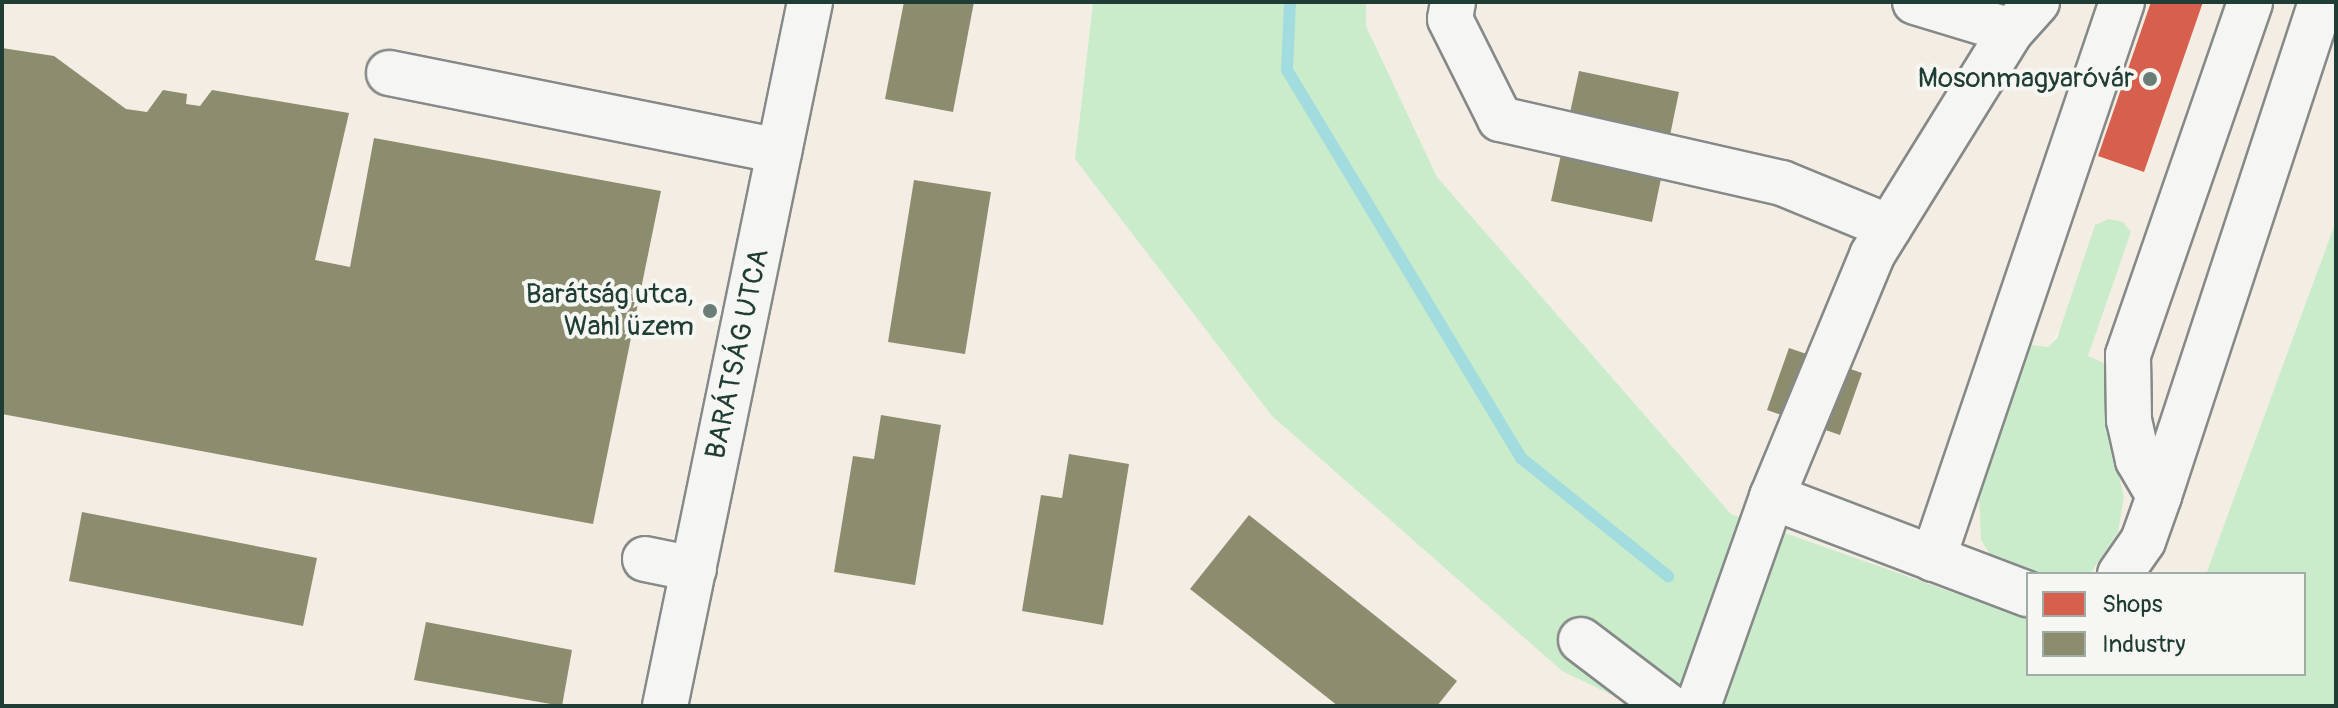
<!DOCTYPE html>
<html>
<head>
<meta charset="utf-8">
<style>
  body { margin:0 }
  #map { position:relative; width:2338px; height:708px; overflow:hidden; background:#f5f5f3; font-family:Pangolin,sans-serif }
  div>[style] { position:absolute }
  .built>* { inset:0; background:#f4ede4 }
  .green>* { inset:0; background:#caeccb }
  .shops>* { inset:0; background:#d6604d }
  .industry>* { inset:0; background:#8c8c6e }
  .stream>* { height:12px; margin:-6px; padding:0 6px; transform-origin:6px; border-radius:6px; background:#a3dcdf }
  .roads { filter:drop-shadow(2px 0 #858a88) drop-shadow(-2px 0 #858a88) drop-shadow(0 2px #858a88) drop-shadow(0 -2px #858a88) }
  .minor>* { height:44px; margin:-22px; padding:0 22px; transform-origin:22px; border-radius:22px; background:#f5f5f3 }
  .dots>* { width:22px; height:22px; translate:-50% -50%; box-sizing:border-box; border:4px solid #f6f6f2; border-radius:50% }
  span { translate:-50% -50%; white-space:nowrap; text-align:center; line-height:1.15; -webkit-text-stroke:8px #f6f6f2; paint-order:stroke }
  .poi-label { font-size:28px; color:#1f3d34 }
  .right { translate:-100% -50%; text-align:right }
  .street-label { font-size:28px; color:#1f3d34 }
  .frame { position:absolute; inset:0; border:4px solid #1f3d34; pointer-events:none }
  .legend { position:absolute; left:2026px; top:572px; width:280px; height:104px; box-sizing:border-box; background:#f6f6f2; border:2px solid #a0aca6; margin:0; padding:10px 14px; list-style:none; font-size:24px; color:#1f3d34 }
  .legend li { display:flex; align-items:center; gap:16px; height:40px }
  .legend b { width:40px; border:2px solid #a0aca6 }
</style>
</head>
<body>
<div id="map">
  <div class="built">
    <div style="clip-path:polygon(2px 2px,1093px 2px,1075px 159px,1635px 706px,2px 706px)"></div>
    <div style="clip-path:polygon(1366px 2px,2336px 2px,2336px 221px,2206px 574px,2090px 574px,2118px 532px,2124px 497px,2106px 420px,2106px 375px,2087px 356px,2131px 232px,2048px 347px,2028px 619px,1731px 514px,1437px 177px,1366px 26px)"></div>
  </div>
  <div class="green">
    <div style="clip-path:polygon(1093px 2px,1366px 2px,1366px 26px,1437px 177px,1731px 514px,2028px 619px,2028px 674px,2304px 674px,2304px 574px,2206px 574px,2336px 221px,2336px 706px,1635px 706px,1562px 671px,1272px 416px,1075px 159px)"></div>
    <div style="clip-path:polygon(2109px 219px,2123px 222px,2131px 232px,2088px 356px,2106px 364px,2106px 420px,2124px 497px,2118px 532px,2090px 574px,2002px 574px,1981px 540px,1979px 495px,2031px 345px,2048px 347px,2057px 338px,2095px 225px)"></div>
  </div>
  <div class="shops">
    <div style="clip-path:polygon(2151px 2px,2203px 2px,2144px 172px,2098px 156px)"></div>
  </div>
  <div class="industry">
    <div style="clip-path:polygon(904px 2px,974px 2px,953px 112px,885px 99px)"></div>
    <div style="clip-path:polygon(2px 48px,54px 56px,126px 109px,147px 112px,163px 90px,187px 94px,186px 104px,200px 106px,212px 90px,349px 113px,315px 260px,350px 267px,374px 138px,661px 191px,593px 524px,2px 414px)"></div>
    <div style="clip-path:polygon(1579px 71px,1679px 92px,1652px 222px,1551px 201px)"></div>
    <div style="clip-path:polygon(914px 180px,991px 192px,965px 354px,888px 342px)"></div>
    <div style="clip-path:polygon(1789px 348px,1862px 373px,1840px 435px,1767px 410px)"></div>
    <div style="clip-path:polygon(881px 415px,941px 425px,915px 585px,834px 572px,853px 456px,874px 459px)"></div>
    <div style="clip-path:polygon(1069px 454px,1129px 464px,1103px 625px,1022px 611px,1041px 495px,1062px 498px)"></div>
    <div style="clip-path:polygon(82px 512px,317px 558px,303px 626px,69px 581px)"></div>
    <div style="clip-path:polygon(1249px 515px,1457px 681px,1437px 706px,1338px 706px,1190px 589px)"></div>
    <div style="clip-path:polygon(426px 622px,572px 650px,562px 706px,414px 680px)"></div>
  </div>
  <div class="stream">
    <div style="left:1290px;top:2px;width:68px;rotate:92.5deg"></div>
    <div style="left:1287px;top:70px;width:453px;rotate:58.9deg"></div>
    <div style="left:1521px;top:458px;width:189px;rotate:38.8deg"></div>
  </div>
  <div class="roads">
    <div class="minor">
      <div style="left:1453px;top:2px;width:17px;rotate:100deg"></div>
      <div style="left:1450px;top:19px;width:112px;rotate:63.4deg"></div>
      <div style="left:1500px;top:119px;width:289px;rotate:12.8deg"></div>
      <div style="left:1782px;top:183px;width:116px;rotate:22.4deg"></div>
      <div style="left:1915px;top:2px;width:100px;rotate:16.8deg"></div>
      <div style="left:389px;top:73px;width:398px;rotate:11.3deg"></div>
      <div style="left:2159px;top:496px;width:42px;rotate:-120.3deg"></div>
      <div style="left:2138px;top:460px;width:41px;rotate:-102.7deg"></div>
      <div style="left:2129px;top:420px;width:65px;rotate:-90.9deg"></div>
      <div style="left:2128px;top:355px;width:373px;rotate:-70.9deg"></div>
      <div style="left:1772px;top:497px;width:262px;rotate:-67.5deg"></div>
      <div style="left:1872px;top:255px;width:264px;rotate:-58.2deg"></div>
      <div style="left:2011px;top:31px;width:39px;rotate:-48deg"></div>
      <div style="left:645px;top:559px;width:50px;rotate:11.5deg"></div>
      <div style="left:1933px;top:559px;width:588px;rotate:-71.26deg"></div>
      <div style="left:2120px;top:574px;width:40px;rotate:-55.1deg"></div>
      <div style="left:2143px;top:541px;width:48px;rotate:-70.4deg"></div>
      <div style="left:2159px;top:496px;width:520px;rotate:-71.84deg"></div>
      <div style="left:1581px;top:640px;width:109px;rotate:37.2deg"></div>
      <div style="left:665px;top:706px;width:719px;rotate:-78.36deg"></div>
      <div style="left:1698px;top:706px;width:222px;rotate:-70.5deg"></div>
      <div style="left:1772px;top:497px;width:274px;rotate:20.8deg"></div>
    </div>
  </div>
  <div class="dots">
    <div style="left:2150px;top:79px;background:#6a7d77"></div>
    <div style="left:710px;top:311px;background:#6a7d77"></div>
  </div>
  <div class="poi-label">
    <span class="right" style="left:2134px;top:79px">Mosonmagyaróvár</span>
    <span class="right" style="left:694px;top:311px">Barátság utca,<br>Wahl üzem</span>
  </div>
  <div class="street-label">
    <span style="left:738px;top:354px;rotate:-78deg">BARÁTSÁG UTCA</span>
  </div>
  <div class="frame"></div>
  <ul class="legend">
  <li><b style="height:22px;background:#d6604d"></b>Shops</li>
  <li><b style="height:22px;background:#8c8c6e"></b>Industry</li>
  </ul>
</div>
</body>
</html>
